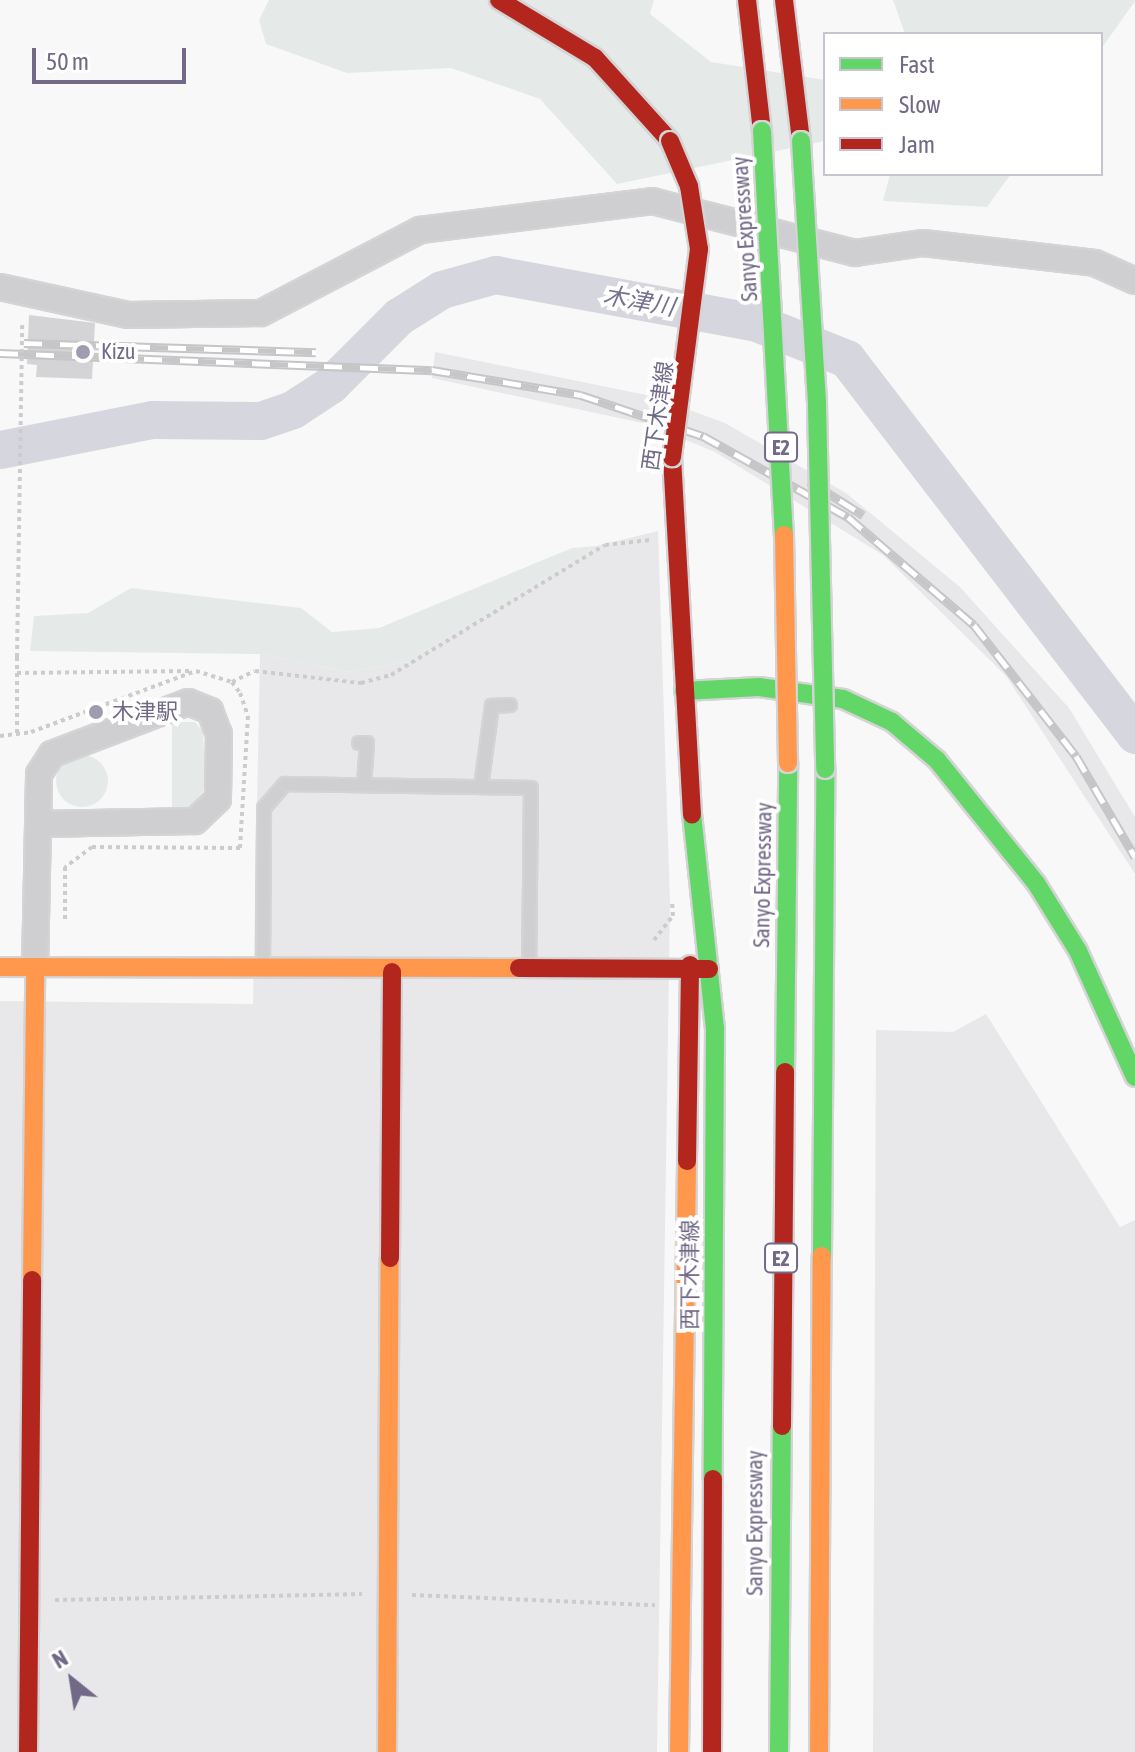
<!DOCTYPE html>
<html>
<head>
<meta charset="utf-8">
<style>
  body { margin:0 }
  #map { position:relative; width:1135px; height:1752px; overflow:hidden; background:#f8f8f8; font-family:"Asap Condensed","Noto Sans JP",sans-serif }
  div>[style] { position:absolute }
  .built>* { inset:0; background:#e8e8ea }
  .green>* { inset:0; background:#e5eae8 }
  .round { border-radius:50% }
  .river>* { height:38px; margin:-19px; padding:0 19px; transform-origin:19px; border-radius:19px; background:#d6d6de }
  .building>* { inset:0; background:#d4d4d6 }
  .path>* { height:4px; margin-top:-2px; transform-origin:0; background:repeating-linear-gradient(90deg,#ccccce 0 4px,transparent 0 8px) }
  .roads { filter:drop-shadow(2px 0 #d4d4d6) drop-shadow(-2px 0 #d4d4d6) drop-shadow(0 2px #d4d4d6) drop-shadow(0 -2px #d4d4d6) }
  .lane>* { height:12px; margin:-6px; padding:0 6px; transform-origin:6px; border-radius:6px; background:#cfced1 }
  .street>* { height:24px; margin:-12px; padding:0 12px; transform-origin:12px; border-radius:12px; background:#cfced1 }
  .fast>* { height:18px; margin:-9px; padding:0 9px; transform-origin:9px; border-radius:9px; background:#63d668 }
  .slow>* { height:18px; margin:-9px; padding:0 9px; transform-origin:9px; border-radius:9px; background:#ff974d }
  .jam>* { height:18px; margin:-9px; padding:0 9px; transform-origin:9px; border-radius:9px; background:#b3261e }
  .rail>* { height:9px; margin-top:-4.5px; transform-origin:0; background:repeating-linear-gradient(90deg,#fff 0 18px,#c6c5c8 0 36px); box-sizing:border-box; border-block:2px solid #c6c5c8 }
  .path-bridge>* { height:4px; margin-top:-2px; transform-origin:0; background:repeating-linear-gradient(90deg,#ccccce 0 4px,transparent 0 8px) }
  .bridges { filter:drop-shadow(2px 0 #d4d4d6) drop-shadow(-2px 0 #d4d4d6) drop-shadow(0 2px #d4d4d6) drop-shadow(0 -2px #d4d4d6) }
  .fast-bridge>* { height:18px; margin:-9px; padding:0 9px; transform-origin:9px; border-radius:9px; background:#63d668 }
  .slow-bridge>* { height:18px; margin:-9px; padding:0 9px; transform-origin:9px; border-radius:9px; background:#ff974d }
  .jam-bridge>* { height:18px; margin:-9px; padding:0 9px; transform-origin:9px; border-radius:9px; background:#b3261e }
  .dots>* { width:22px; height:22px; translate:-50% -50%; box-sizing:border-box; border:4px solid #fff; border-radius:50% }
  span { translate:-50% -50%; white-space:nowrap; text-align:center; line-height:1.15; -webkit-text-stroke:8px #fff; paint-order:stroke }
  .shield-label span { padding:2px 6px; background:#fff; border:2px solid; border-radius:6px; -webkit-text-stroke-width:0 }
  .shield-label { font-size:20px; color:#726987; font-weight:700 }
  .street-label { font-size:22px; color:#726987 }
  .poi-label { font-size:22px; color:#726987 }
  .left { translate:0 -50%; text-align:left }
  .water-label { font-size:24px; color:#747090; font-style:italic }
  .legend { position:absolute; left:823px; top:32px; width:280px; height:144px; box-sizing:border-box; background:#fff; border:2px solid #c7c3cf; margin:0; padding:10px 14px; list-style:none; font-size:24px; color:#726987 }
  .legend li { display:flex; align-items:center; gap:16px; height:40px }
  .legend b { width:40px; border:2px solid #c7c3cf }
  .north { position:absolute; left:32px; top:1640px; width:80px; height:80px; -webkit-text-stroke:6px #fff; paint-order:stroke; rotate:330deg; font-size:22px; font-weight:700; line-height:32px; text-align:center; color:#726987 }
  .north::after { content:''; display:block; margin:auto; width:28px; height:36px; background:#726987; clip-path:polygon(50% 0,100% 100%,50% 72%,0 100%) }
  .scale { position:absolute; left:32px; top:48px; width:154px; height:36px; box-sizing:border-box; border:4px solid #726987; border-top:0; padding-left:10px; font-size:24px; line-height:28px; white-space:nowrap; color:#726987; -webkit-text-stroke:6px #fff; paint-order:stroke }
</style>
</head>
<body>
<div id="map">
  <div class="built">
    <div style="clip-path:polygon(435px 352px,651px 396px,725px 423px,846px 493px,960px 587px,1069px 708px,1135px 817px,1135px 874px,1006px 676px,883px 555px,715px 452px,647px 424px,432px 378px)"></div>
    <div style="clip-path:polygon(658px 531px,670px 903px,657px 1752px,0 1752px,0 1001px,253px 1004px,260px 654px,347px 672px,407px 662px,596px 546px)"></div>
    <div style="clip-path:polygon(986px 1014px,1120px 1227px,1135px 1220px,1135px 1752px,873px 1752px,876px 1030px,953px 1032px)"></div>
  </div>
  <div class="green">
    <div style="clip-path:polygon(269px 0,654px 0,650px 14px,711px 62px,825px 80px,825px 141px,617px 184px,540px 99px,451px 68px,347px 73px,266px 44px,259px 20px)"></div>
    <div style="clip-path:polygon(893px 0,1135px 0,1135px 1px,1101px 49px,1101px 34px,905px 34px)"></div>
    <div style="clip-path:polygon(890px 174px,1011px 174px,987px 207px,883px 201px)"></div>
    <div style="clip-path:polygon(596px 546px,407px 662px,347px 672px,260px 654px,30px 651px,34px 616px,88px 613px,131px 588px,301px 608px,332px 632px,379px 628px,572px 548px)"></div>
    <div style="clip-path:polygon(172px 722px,195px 722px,203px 731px,206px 788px,189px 808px,172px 808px)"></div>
    <div class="round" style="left:56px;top:755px;width:52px;height:52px"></div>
  </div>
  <div class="river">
    <div style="left:0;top:450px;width:156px;rotate:-11.1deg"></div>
    <div style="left:153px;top:420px;width:108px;rotate:0.5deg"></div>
    <div style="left:261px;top:421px;width:34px;rotate:-19deg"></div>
    <div style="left:293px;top:410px;width:45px;rotate:-33.3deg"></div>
    <div style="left:331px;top:385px;width:96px;rotate:-45deg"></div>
    <div style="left:399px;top:317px;width:51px;rotate:-32.1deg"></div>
    <div style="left:442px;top:290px;width:56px;rotate:-15.5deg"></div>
    <div style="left:496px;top:275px;width:265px;rotate:10.4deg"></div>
    <div style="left:757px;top:323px;width:97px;rotate:21.8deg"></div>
    <div style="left:847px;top:359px;width:474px;rotate:52.5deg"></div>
  </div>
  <div class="building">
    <div style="clip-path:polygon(29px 315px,95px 323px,92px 379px,36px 377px,37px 365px,27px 364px)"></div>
  </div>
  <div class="path">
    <div style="left:17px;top:657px;width:79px;rotate:90deg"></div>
    <div style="left:17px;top:673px;width:173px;rotate:-0.7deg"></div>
    <div style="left:232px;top:682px;width:25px;rotate:-26deg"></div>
    <div style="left:255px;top:671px;width:107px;rotate:6.5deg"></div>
    <div style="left:361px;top:683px;width:31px;rotate:-15deg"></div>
    <div style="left:391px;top:675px;width:250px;rotate:-31.3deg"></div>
    <div style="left:605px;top:545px;width:45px;rotate:-6.3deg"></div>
    <div style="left:0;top:736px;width:31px;rotate:-7deg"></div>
    <div style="left:31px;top:732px;width:176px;rotate:-20.3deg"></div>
    <div style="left:196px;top:671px;width:38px;rotate:17deg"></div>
    <div style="left:232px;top:682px;width:14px;rotate:54deg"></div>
    <div style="left:240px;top:693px;width:24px;rotate:71deg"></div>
    <div style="left:248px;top:716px;width:132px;rotate:93.5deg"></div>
    <div style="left:240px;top:848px;width:148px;rotate:-179.6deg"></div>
    <div style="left:92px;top:847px;width:34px;rotate:143deg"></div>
    <div style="left:65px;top:867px;width:53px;rotate:90deg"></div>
    <div style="left:654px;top:940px;width:31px;rotate:-52deg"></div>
    <div style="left:673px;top:916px;width:16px;rotate:-94deg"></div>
    <div style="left:412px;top:1595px;width:243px;rotate:2.4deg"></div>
    <div style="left:55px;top:1600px;width:307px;rotate:-1.1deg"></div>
  </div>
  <div class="roads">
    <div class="lane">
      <div style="left:359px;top:743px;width:8px"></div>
      <div style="left:367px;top:743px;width:42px;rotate:94.1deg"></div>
      <div style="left:481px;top:787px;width:82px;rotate:-82.3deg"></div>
      <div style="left:492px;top:706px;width:18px;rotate:-3deg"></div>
      <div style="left:263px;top:966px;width:158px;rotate:-89.6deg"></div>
      <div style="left:264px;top:808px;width:32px;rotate:-49deg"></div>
      <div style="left:285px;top:784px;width:246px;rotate:0.9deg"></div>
      <div style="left:531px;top:788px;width:178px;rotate:90.6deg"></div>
    </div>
    <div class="street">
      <div style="left:0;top:287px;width:131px;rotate:12.3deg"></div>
      <div style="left:128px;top:315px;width:133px;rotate:-0.9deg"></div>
      <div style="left:261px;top:313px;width:179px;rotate:-27.6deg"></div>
      <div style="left:420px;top:230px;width:234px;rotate:-7.1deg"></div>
      <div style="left:652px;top:201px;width:210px;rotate:14.4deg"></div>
      <div style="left:855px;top:253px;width:69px;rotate:-8.4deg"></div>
      <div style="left:923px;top:243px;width:173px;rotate:6.6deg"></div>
      <div style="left:1095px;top:263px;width:44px;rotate:24.2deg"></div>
      <div style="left:35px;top:968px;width:194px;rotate:-88.8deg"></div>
      <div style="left:39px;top:774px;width:24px;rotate:-57deg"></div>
      <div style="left:52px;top:754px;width:146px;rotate:-20.9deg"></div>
      <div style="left:188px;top:702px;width:24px;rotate:22deg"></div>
      <div style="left:210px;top:711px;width:25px;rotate:69deg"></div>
      <div style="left:219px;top:734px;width:65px;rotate:90.9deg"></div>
      <div style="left:218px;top:799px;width:32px;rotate:136deg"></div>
      <div style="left:195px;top:821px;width:156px;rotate:178.9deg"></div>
    </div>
    <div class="fast">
      <div style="left:684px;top:691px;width:75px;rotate:-3.1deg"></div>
      <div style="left:759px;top:687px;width:85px;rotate:8.1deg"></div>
      <div style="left:843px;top:699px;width:54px;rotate:25.1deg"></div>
      <div style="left:892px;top:722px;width:59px;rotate:40.2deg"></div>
      <div style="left:937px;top:760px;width:158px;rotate:51.2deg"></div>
      <div style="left:1036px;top:883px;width:80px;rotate:58.3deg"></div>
      <div style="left:1078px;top:951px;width:138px;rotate:65.7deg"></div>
      <div style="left:692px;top:814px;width:215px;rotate:83.9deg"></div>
      <div style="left:715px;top:1028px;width:451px;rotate:90.3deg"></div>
      <div style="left:785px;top:1072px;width:309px;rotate:-89.4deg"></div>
      <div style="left:822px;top:1256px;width:487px;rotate:-89.6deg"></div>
      <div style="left:779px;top:1752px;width:326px;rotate:-89.5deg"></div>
    </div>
    <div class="slow">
      <div style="left:0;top:967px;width:519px;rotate:0.11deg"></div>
      <div style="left:32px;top:1280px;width:312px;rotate:-89.4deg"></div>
      <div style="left:387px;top:1752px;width:494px;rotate:-89.7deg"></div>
      <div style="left:679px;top:1752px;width:591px;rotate:-89.22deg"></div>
      <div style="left:819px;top:1752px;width:496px;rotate:-89.7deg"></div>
    </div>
    <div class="jam">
      <div style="left:499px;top:0;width:112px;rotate:31.1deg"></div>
      <div style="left:595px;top:58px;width:112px;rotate:47.9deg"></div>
      <div style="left:747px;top:0;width:132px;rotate:83.5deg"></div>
      <div style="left:784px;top:0;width:142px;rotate:83.1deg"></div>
      <div style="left:672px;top:457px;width:358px;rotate:86.8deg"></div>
      <div style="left:519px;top:968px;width:190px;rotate:0.3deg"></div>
      <div style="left:687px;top:1161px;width:196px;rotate:-89.1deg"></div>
      <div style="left:390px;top:1258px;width:286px;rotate:-89.6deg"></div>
      <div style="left:782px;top:1426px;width:354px;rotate:-89.5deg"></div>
      <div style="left:28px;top:1752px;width:472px;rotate:-89.5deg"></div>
      <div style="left:712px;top:1752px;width:273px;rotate:-89.8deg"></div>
    </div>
  </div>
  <div class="rail">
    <div style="left:24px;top:343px;width:292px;rotate:1.8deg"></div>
    <div style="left:0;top:353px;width:432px;rotate:2.3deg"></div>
    <div style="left:432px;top:370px;width:151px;rotate:9.5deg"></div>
    <div style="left:581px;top:395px;width:129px;rotate:18.6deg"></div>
    <div style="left:703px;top:436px;width:166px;rotate:29.2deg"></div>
    <div style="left:848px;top:517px;width:166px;rotate:40.6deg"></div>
    <div style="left:974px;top:625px;width:166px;rotate:52.1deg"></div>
    <div style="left:1076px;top:756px;width:117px;rotate:59.7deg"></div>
    <div style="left:809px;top:481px;width:64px;rotate:32.2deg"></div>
  </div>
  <div class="path-bridge">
    <div style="left:17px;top:657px;width:336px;rotate:-89.1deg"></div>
  </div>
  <div class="bridges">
    <div class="fast-bridge">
      <div style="left:762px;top:131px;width:405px;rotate:86.9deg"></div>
      <div style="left:801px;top:141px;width:265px;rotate:86.5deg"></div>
      <div style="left:817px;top:406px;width:363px;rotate:88.7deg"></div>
    </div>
    <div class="slow-bridge">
      <div style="left:784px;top:535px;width:228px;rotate:89deg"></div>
    </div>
    <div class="jam-bridge">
      <div style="left:670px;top:141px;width:49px;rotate:67.1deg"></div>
      <div style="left:689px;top:186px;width:64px;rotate:81deg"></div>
      <div style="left:699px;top:249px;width:210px;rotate:97.4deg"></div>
    </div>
  </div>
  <div class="dots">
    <div style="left:83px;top:352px;background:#a19baf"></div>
    <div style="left:96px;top:712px;background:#a19baf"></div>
  </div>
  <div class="shield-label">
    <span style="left:781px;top:447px">E2</span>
    <span style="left:781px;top:1258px">E2</span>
  </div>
  <div class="street-label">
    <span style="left:745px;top:229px;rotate:-94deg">Sanyo Expressway</span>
    <span style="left:658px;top:416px;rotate:-82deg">西下木津線</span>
    <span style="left:763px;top:875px;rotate:-89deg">Sanyo Expressway</span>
    <span style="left:690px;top:1275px;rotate:-90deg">西下木津線</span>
    <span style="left:755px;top:1523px;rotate:-90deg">Sanyo Expressway</span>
  </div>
  <div class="poi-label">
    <span class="left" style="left:101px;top:352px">Kizu</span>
    <span class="left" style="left:112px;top:712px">木津駅</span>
  </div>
  <div class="water-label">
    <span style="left:639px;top:301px;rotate:10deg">木津川</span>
  </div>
  <ul class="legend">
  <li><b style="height:10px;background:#63d668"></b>Fast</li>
  <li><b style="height:10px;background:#ff974d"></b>Slow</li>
  <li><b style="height:10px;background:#b3261e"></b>Jam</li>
  </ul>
  <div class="north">N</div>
  <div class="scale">50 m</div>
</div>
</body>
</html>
